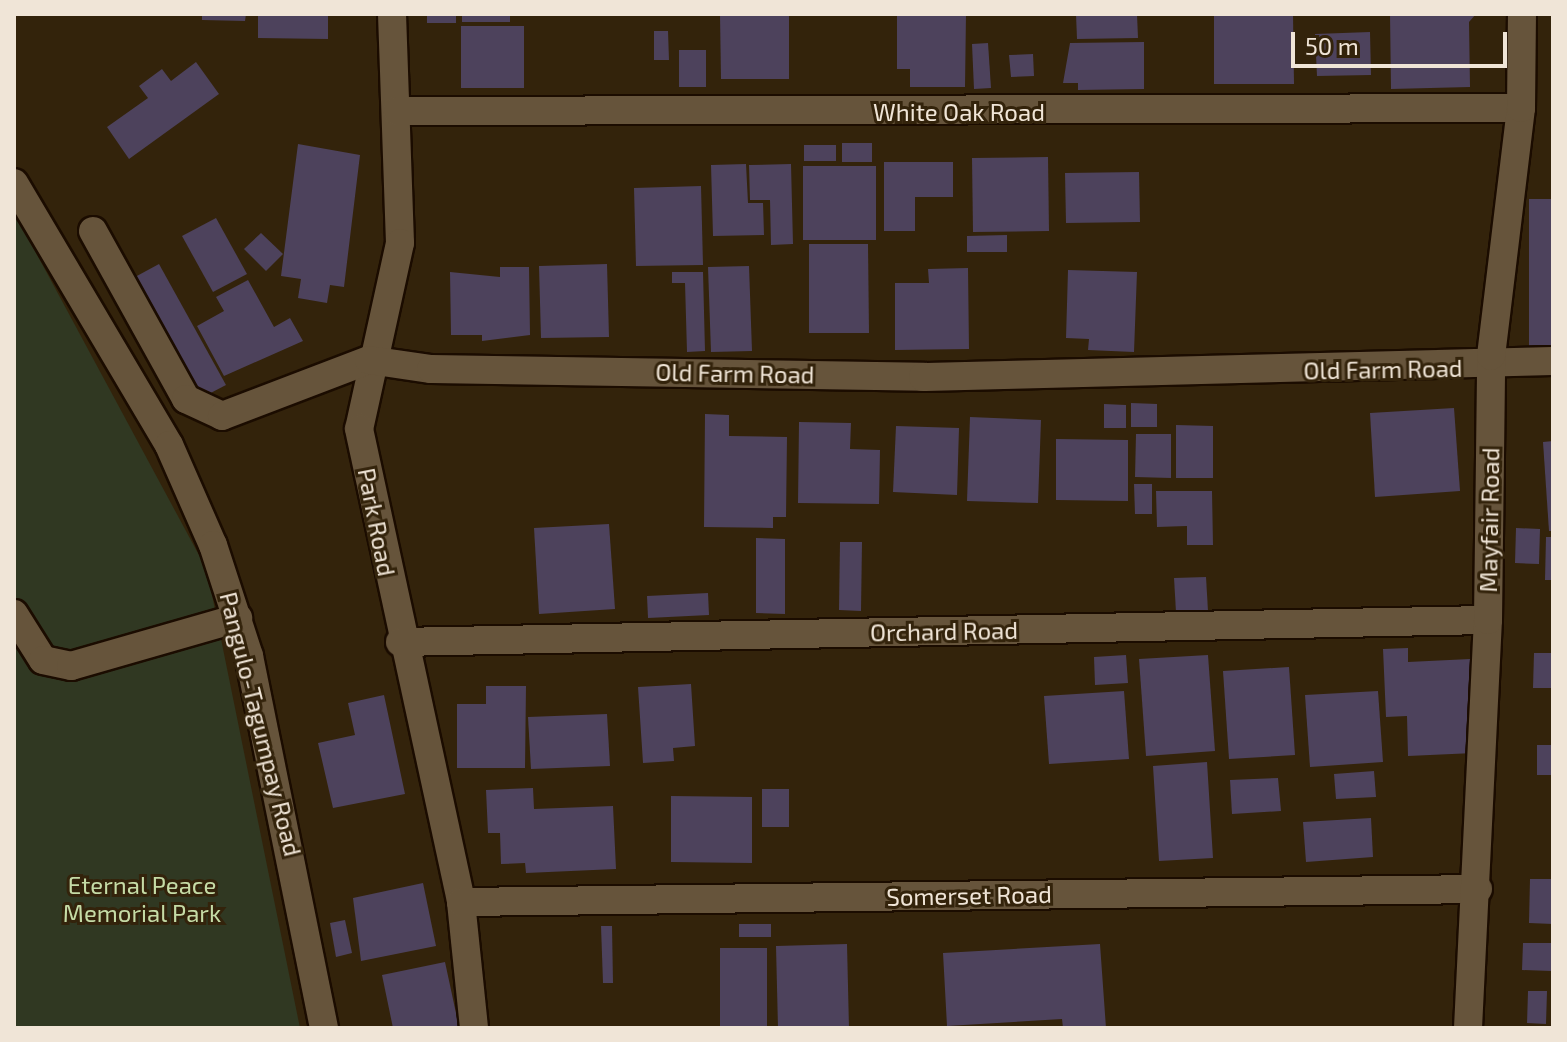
<!DOCTYPE html>
<html>
<head>
<meta charset="utf-8">
<style>
  body { margin:0 }
  #map { position:relative; width:1567px; height:1042px; overflow:hidden; background:#33230b; font-family:"Exo 2",sans-serif }
  div>[style] { position:absolute }
  .green>* { inset:0; background:#303822 }
  .building>* { inset:0; background:#4d425c }
  .roads { filter:drop-shadow(2px 0 #1b0c00) drop-shadow(-2px 0 #1b0c00) drop-shadow(0 2px #1b0c00) drop-shadow(0 -2px #1b0c00) }
  .minor>* { height:28px; margin:-14px; padding:0 14px; transform-origin:14px; border-radius:14px; background:#66543b }
  span { translate:-50% -50%; white-space:nowrap; text-align:center; line-height:1.15; -webkit-text-stroke:6px #33230b; paint-order:stroke }
  .street-label { font-size:24px; color:#f0e5d7 }
  .park-label { font-size:24px; color:#c5dba6 }
  .frame { position:absolute; inset:0; border:16px solid #f0e5d7; pointer-events:none }
  .scale { position:absolute; left:1291px; top:32px; width:216px; height:36px; box-sizing:border-box; border:4px solid #f0e5d7; border-top:0; padding-left:10px; font-size:24px; line-height:28px; white-space:nowrap; color:#f0e5d7; -webkit-text-stroke:6px #33230b; paint-order:stroke }
</style>
</head>
<body>
<div id="map">
  <div class="green">
    <div style="clip-path:polygon(14px 212px,207px 570px,300px 1028px,14px 1028px)"></div>
  </div>
  <div class="building">
    <div style="clip-path:polygon(202px 14px,246px 14px,245px 21px,202px 20px)"></div>
    <div style="clip-path:polygon(258px 14px,328px 14px,328px 39px,258px 38px)"></div>
    <div style="clip-path:polygon(427px 14px,456px 14px,456px 23px,427px 23px)"></div>
    <div style="clip-path:polygon(462px 14px,510px 14px,510px 22px,462px 22px)"></div>
    <div style="clip-path:polygon(720px 14px,789px 14px,789px 79px,721px 79px)"></div>
    <div style="clip-path:polygon(897px 14px,966px 14px,965px 87px,910px 87px,910px 69px,897px 69px)"></div>
    <div style="clip-path:polygon(1076px 14px,1137px 14px,1138px 38px,1077px 39px)"></div>
    <div style="clip-path:polygon(1214px 14px,1293px 14px,1294px 84px,1214px 84px)"></div>
    <div style="clip-path:polygon(1390px 14px,1476px 14px,1469px 22px,1470px 87px,1391px 89px)"></div>
    <div style="clip-path:polygon(461px 26px,524px 26px,524px 88px,461px 88px)"></div>
    <div style="clip-path:polygon(654px 31px,668px 31px,669px 60px,654px 60px)"></div>
    <div style="clip-path:polygon(1370px 32px,1371px 75px,1317px 76px,1315px 34px)"></div>
    <div style="clip-path:polygon(1144px 42px,1144px 89px,1078px 90px,1078px 83px,1063px 83px,1070px 43px)"></div>
    <div style="clip-path:polygon(988px 43px,991px 88px,974px 89px,972px 44px)"></div>
    <div style="clip-path:polygon(679px 50px,706px 50px,706px 87px,679px 87px)"></div>
    <div style="clip-path:polygon(1033px 54px,1034px 76px,1011px 77px,1009px 55px)"></div>
    <div style="clip-path:polygon(196px 62px,219px 94px,129px 159px,107px 127px,148px 98px,139px 86px,162px 69px,171px 81px)"></div>
    <div style="clip-path:polygon(842px 143px,872px 143px,872px 162px,842px 162px)"></div>
    <div style="clip-path:polygon(298px 144px,360px 155px,344px 287px,330px 285px,327px 303px,298px 298px,301px 279px,281px 276px)"></div>
    <div style="clip-path:polygon(804px 145px,836px 145px,836px 161px,804px 161px)"></div>
    <div style="clip-path:polygon(1048px 157px,1049px 231px,973px 232px,972px 158px)"></div>
    <div style="clip-path:polygon(884px 162px,953px 162px,953px 197px,915px 197px,915px 231px,884px 231px)"></div>
    <div style="clip-path:polygon(746px 164px,748px 203px,763px 203px,764px 235px,713px 236px,711px 165px)"></div>
    <div style="clip-path:polygon(791px 164px,793px 244px,771px 245px,770px 200px,750px 200px,749px 165px)"></div>
    <div style="clip-path:polygon(803px 166px,876px 166px,876px 240px,803px 240px)"></div>
    <div style="clip-path:polygon(1139px 172px,1140px 222px,1066px 223px,1065px 173px)"></div>
    <div style="clip-path:polygon(701px 186px,703px 265px,636px 266px,634px 188px)"></div>
    <div style="clip-path:polygon(1529px 199px,1553px 199px,1553px 348px,1529px 348px)"></div>
    <div style="clip-path:polygon(216px 218px,247px 274px,213px 292px,182px 236px)"></div>
    <div style="clip-path:polygon(261px 233px,283px 254px,266px 271px,244px 249px)"></div>
    <div style="clip-path:polygon(1007px 235px,1007px 252px,967px 252px,967px 236px)"></div>
    <div style="clip-path:polygon(809px 244px,868px 244px,869px 333px,809px 333px)"></div>
    <div style="clip-path:polygon(159px 264px,226px 385px,201px 398px,135px 277px)"></div>
    <div style="clip-path:polygon(607px 264px,609px 337px,541px 338px,539px 266px)"></div>
    <div style="clip-path:polygon(749px 266px,752px 351px,711px 352px,708px 267px)"></div>
    <div style="clip-path:polygon(500px 267px,529px 267px,530px 335px,482px 341px,482px 335px,451px 335px,450px 272px,500px 277px)"></div>
    <div style="clip-path:polygon(968px 268px,969px 349px,895px 350px,895px 283px,929px 283px,928px 269px)"></div>
    <div style="clip-path:polygon(1068px 270px,1137px 272px,1134px 352px,1088px 350px,1089px 339px,1066px 338px)"></div>
    <div style="clip-path:polygon(672px 272px,703px 272px,705px 351px,687px 352px,685px 283px,672px 283px)"></div>
    <div style="clip-path:polygon(248px 280px,274px 327px,290px 318px,303px 341px,224px 376px,197px 326px,224px 311px,216px 297px)"></div>
    <div style="clip-path:polygon(1131px 403px,1157px 404px,1157px 427px,1131px 427px)"></div>
    <div style="clip-path:polygon(1104px 404px,1126px 405px,1126px 428px,1104px 428px)"></div>
    <div style="clip-path:polygon(1454px 408px,1460px 491px,1375px 497px,1370px 413px)"></div>
    <div style="clip-path:polygon(705px 414px,729px 415px,729px 436px,787px 437px,786px 517px,773px 517px,773px 528px,704px 527px)"></div>
    <div style="clip-path:polygon(970px 417px,1041px 420px,1038px 503px,967px 501px)"></div>
    <div style="clip-path:polygon(799px 422px,851px 423px,850px 449px,880px 450px,879px 504px,798px 503px)"></div>
    <div style="clip-path:polygon(1176px 425px,1213px 426px,1213px 478px,1176px 478px)"></div>
    <div style="clip-path:polygon(896px 426px,959px 428px,957px 495px,893px 492px)"></div>
    <div style="clip-path:polygon(1136px 434px,1171px 434px,1171px 478px,1135px 477px)"></div>
    <div style="clip-path:polygon(1056px 439px,1128px 440px,1128px 501px,1056px 500px)"></div>
    <div style="clip-path:polygon(1553px 441px,1553px 531px,1549px 531px,1543px 442px)"></div>
    <div style="clip-path:polygon(1134px 484px,1152px 484px,1152px 514px,1135px 514px)"></div>
    <div style="clip-path:polygon(1156px 491px,1212px 491px,1213px 545px,1187px 545px,1187px 526px,1157px 527px)"></div>
    <div style="clip-path:polygon(609px 524px,615px 609px,539px 614px,534px 528px)"></div>
    <div style="clip-path:polygon(1516px 528px,1540px 529px,1539px 564px,1515px 563px)"></div>
    <div style="clip-path:polygon(1546px 537px,1553px 537px,1553px 580px,1545px 580px)"></div>
    <div style="clip-path:polygon(756px 538px,785px 539px,785px 614px,756px 613px)"></div>
    <div style="clip-path:polygon(840px 542px,862px 542px,861px 611px,839px 610px)"></div>
    <div style="clip-path:polygon(1206px 577px,1208px 611px,1176px 612px,1174px 578px)"></div>
    <div style="clip-path:polygon(708px 593px,709px 615px,648px 618px,647px 596px)"></div>
    <div style="clip-path:polygon(1408px 648px,1408px 662px,1470px 659px,1474px 753px,1408px 756px,1407px 716px,1386px 717px,1383px 649px)"></div>
    <div style="clip-path:polygon(1534px 653px,1553px 653px,1553px 688px,1533px 688px)"></div>
    <div style="clip-path:polygon(1126px 655px,1128px 683px,1095px 685px,1094px 657px)"></div>
    <div style="clip-path:polygon(1208px 655px,1215px 751px,1146px 756px,1139px 659px)"></div>
    <div style="clip-path:polygon(1289px 667px,1295px 755px,1229px 759px,1223px 671px)"></div>
    <div style="clip-path:polygon(691px 684px,695px 746px,673px 748px,674px 761px,643px 763px,638px 687px)"></div>
    <div style="clip-path:polygon(486px 686px,526px 686px,525px 768px,457px 768px,457px 704px,486px 704px)"></div>
    <div style="clip-path:polygon(1124px 691px,1129px 759px,1049px 764px,1044px 696px)"></div>
    <div style="clip-path:polygon(1378px 691px,1383px 762px,1310px 767px,1305px 695px)"></div>
    <div style="clip-path:polygon(384px 695px,405px 794px,333px 808px,318px 743px,355px 735px,348px 703px)"></div>
    <div style="clip-path:polygon(607px 714px,610px 766px,531px 769px,528px 717px)"></div>
    <div style="clip-path:polygon(1537px 745px,1553px 745px,1553px 775px,1537px 775px)"></div>
    <div style="clip-path:polygon(1207px 762px,1213px 858px,1159px 861px,1153px 766px)"></div>
    <div style="clip-path:polygon(1374px 771px,1376px 797px,1336px 799px,1334px 774px)"></div>
    <div style="clip-path:polygon(1278px 778px,1281px 811px,1232px 814px,1230px 780px)"></div>
    <div style="clip-path:polygon(533px 788px,534px 809px,613px 806px,616px 869px,526px 873px,525px 863px,501px 864px,500px 833px,488px 833px,486px 790px)"></div>
    <div style="clip-path:polygon(762px 789px,789px 789px,789px 827px,762px 827px)"></div>
    <div style="clip-path:polygon(671px 796px,752px 797px,752px 863px,671px 862px)"></div>
    <div style="clip-path:polygon(1371px 818px,1373px 857px,1306px 862px,1303px 822px)"></div>
    <div style="clip-path:polygon(1530px 879px,1553px 879px,1553px 924px,1529px 923px)"></div>
    <div style="clip-path:polygon(423px 883px,436px 946px,361px 961px,353px 898px)"></div>
    <div style="clip-path:polygon(345px 920px,352px 953px,336px 957px,330px 923px)"></div>
    <div style="clip-path:polygon(739px 924px,771px 924px,771px 937px,739px 937px)"></div>
    <div style="clip-path:polygon(601px 926px,612px 926px,613px 983px,603px 983px)"></div>
    <div style="clip-path:polygon(1523px 943px,1552px 943px,1551px 971px,1522px 970px)"></div>
    <div style="clip-path:polygon(847px 944px,849px 1028px,778px 1028px,776px 946px)"></div>
    <div style="clip-path:polygon(1100px 944px,1106px 1028px,1063px 1028px,1062px 1019px,947px 1026px,943px 953px)"></div>
    <div style="clip-path:polygon(720px 948px,767px 948px,767px 1028px,720px 1028px)"></div>
    <div style="clip-path:polygon(445px 962px,459px 1027px,393px 1028px,382px 975px)"></div>
    <div style="clip-path:polygon(1528px 991px,1547px 991px,1546px 1024px,1527px 1023px)"></div>
  </div>
  <div class="roads">
    <div class="minor">
      <div style="left:392px;top:14px;width:229px;rotate:88deg"></div>
      <div style="left:400px;top:243px;width:190px;rotate:102.4deg"></div>
      <div style="left:359px;top:429px;width:484px;rotate:77.8deg"></div>
      <div style="left:461px;top:902px;width:127px;rotate:84.1deg"></div>
      <div style="left:397px;top:111px;width:1124px;rotate:-0.15deg"></div>
      <div style="left:14px;top:183px;width:304px;rotate:59.4deg"></div>
      <div style="left:169px;top:445px;width:109px;rotate:66.3deg"></div>
      <div style="left:213px;top:545px;width:117px;rotate:72deg"></div>
      <div style="left:249px;top:656px;width:379px;rotate:78.6deg"></div>
      <div style="left:93px;top:231px;width:192px;rotate:61deg"></div>
      <div style="left:186px;top:399px;width:40px;rotate:25deg"></div>
      <div style="left:222px;top:416px;width:157px;rotate:-20.9deg"></div>
      <div style="left:369px;top:360px;width:63px;rotate:8.3deg"></div>
      <div style="left:431px;top:369px;width:492px;rotate:0.9deg"></div>
      <div style="left:923px;top:377px;width:630px;rotate:-1.45deg"></div>
      <div style="left:14px;top:614px;width:54px;rotate:57.8deg"></div>
      <div style="left:43px;top:660px;width:29px;rotate:12deg"></div>
      <div style="left:71px;top:666px;width:174px;rotate:-16deg"></div>
      <div style="left:400px;top:642px;width:1088px;rotate:-1.16deg"></div>
      <div style="left:461px;top:902px;width:1017px;rotate:-0.73deg"></div>
      <div style="left:1468px;top:1028px;width:408px;rotate:-87.2deg"></div>
      <div style="left:1488px;top:620px;width:264px;rotate:-89.3deg"></div>
      <div style="left:1491px;top:356px;width:250px;rotate:-83.1deg"></div>
      <div style="left:1521px;top:108px;width:94px;rotate:-89.4deg"></div>
    </div>
  </div>
  <div class="street-label">
    <span style="left:959px;top:112px">White Oak Road</span>
    <span style="left:1383px;top:369px;rotate:-1deg">Old Farm Road</span>
    <span style="left:735px;top:373px;rotate:1deg">Old Farm Road</span>
    <span style="left:1489px;top:520px;rotate:-89deg">Mayfair Road</span>
    <span style="left:377px;top:522px;rotate:79deg">Park Road</span>
    <span style="left:944px;top:631px;rotate:-1deg">Orchard Road</span>
    <span style="left:261px;top:724px;rotate:76deg">Pangulo-Tagumpay Road</span>
    <span style="left:969px;top:895px;rotate:-1deg">Somerset Road</span>
  </div>
  <div class="park-label">
    <span style="left:142px;top:899px">Eternal Peace<br>Memorial Park</span>
  </div>
  <div class="frame"></div>
  <div class="scale">50 m</div>
</div>
</body>
</html>
